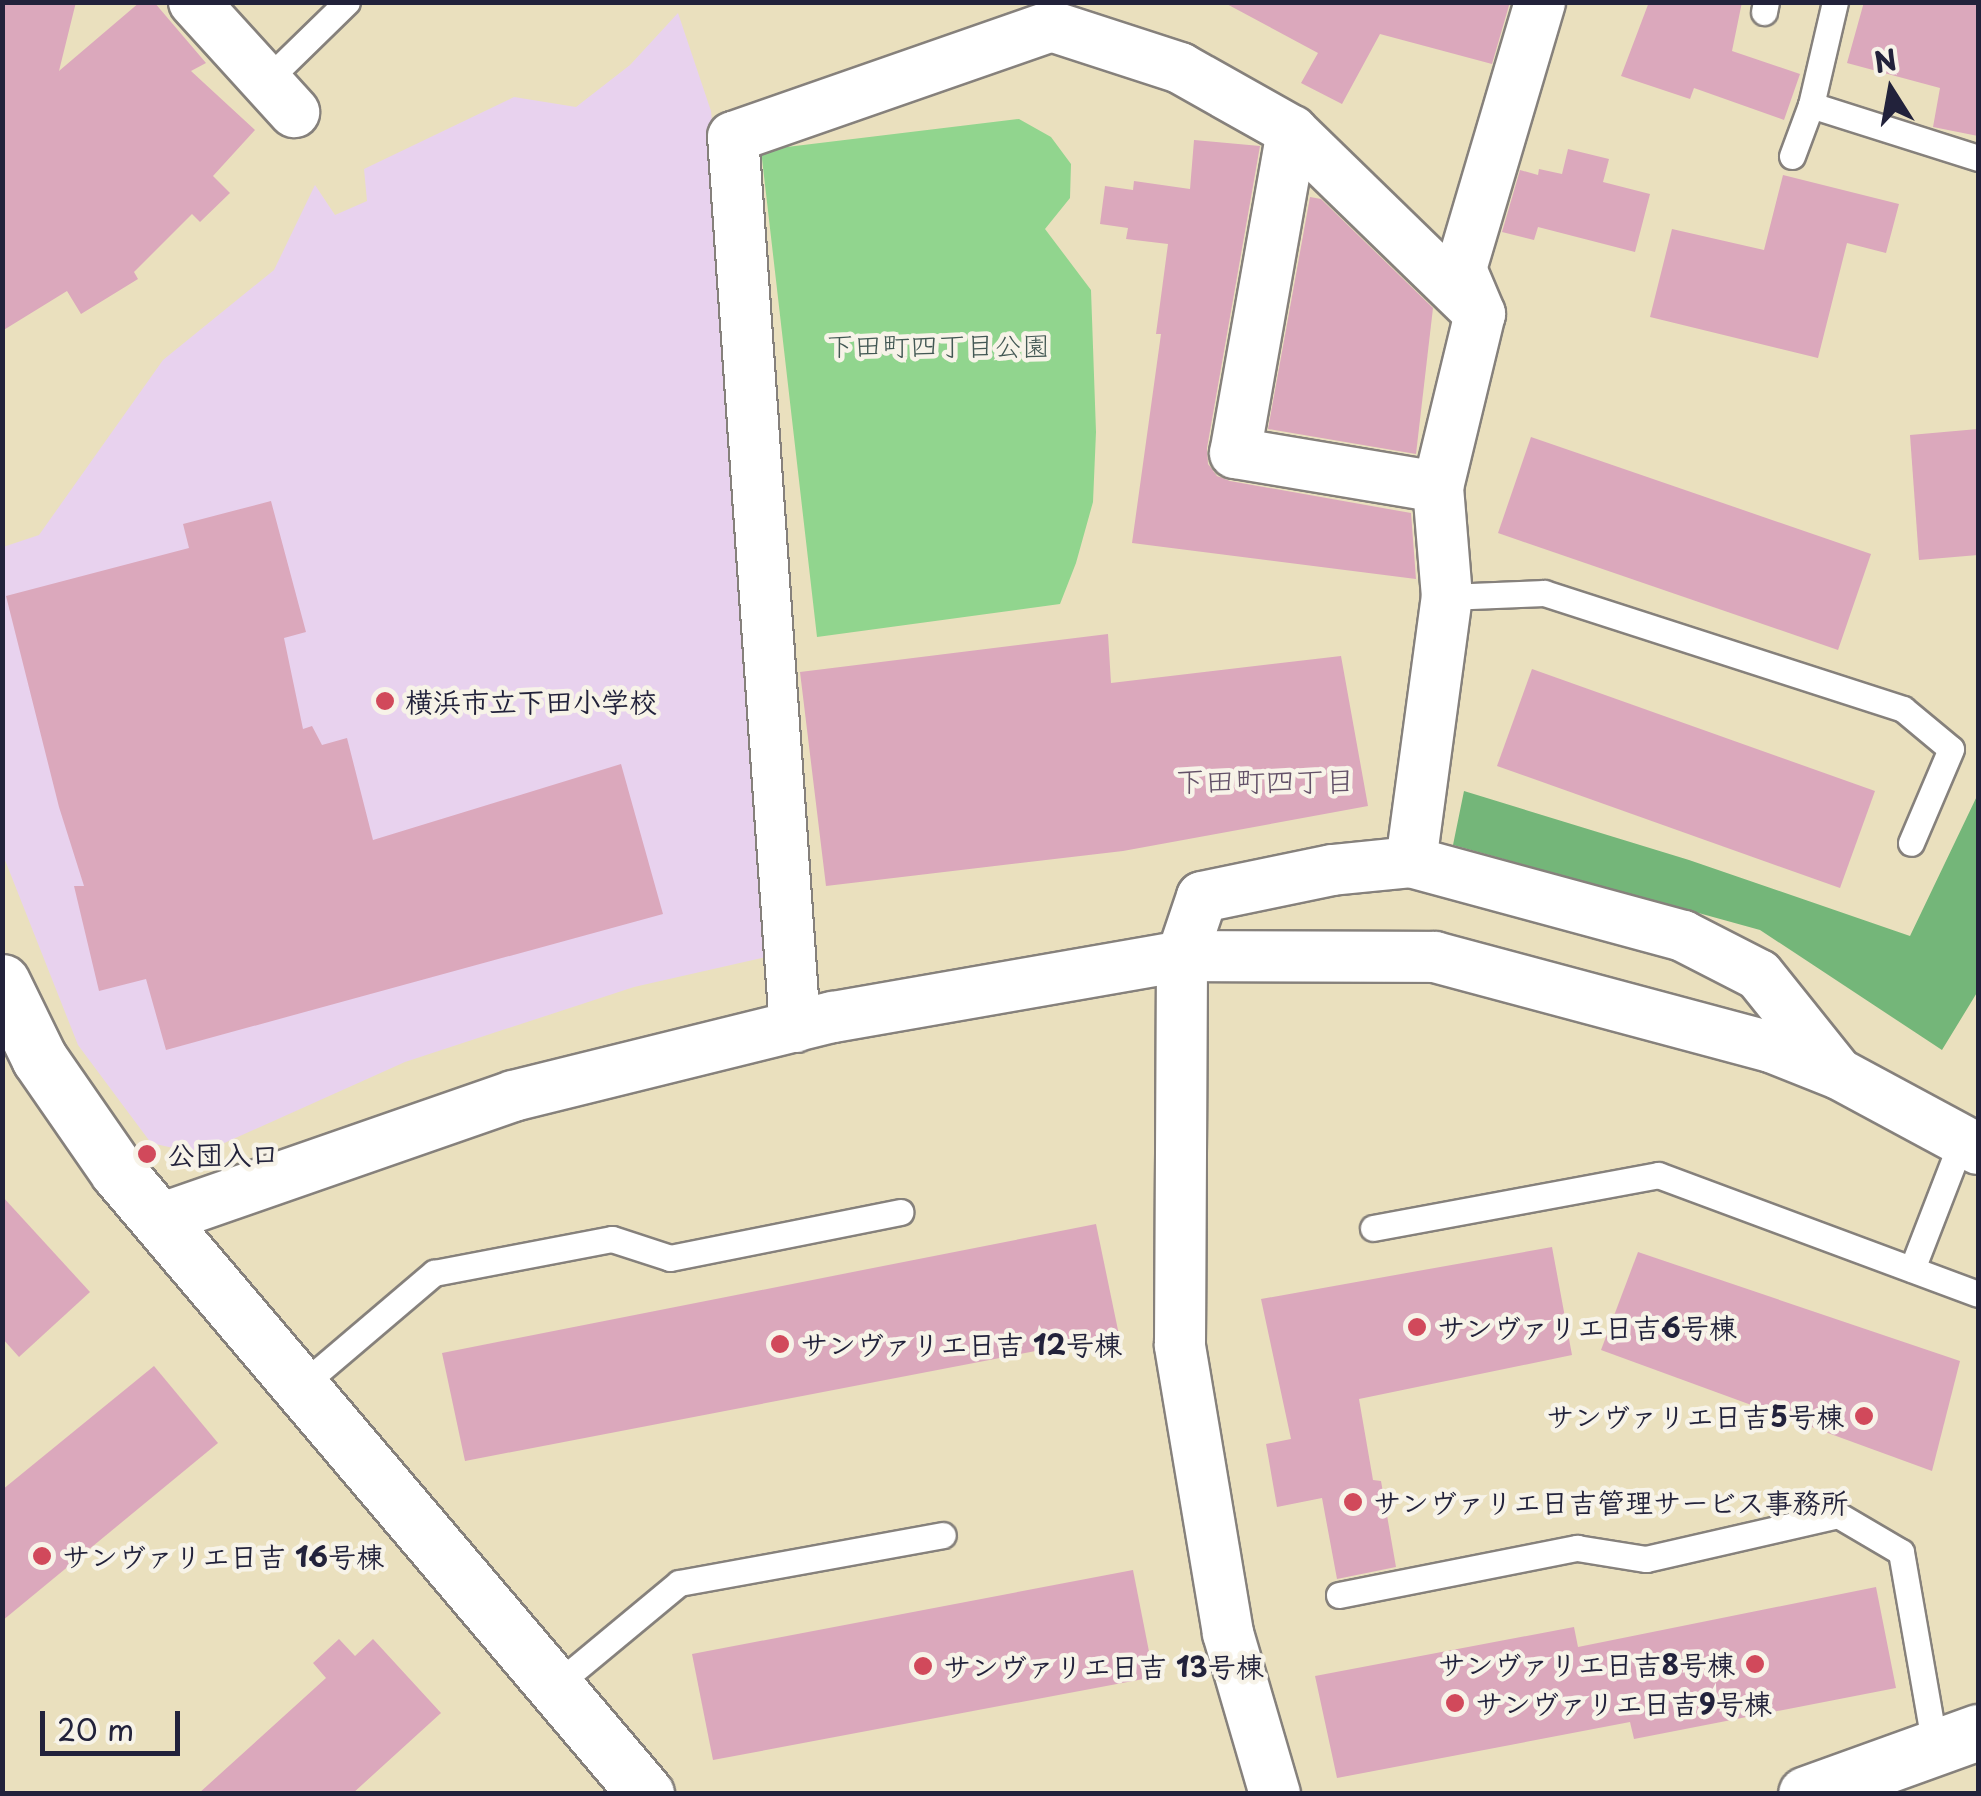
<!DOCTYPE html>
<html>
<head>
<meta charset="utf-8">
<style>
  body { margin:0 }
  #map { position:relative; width:1981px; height:1796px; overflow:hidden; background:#eae0be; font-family:"Playpen Sans","Klee One",sans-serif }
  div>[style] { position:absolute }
  .built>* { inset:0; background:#e8d2ee }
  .green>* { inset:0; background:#91d58e }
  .forest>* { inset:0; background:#74b679 }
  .building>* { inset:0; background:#dba8bc }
  .roads { filter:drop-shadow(2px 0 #86817c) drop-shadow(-2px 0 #86817c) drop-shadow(0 2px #86817c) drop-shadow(0 -2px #86817c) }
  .service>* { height:25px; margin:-12.5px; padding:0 12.5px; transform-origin:12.5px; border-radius:12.5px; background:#fff }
  .minor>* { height:50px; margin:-25px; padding:0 25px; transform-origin:25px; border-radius:25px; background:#fff }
  .tertiary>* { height:55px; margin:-27.5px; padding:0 27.5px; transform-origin:27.5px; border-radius:27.5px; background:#fff }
  .dots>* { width:28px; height:28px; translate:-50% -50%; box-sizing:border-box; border:5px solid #f7f3e8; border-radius:50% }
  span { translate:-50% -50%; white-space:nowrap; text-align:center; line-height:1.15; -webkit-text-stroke:9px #f7f3e8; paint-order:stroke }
  .park-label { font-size:28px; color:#435854 }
  .poi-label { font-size:28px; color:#22223b; font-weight:700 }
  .left { translate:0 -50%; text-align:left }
  .right { translate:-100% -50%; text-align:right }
  .neighbourhood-label { font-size:30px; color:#635168 }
  .frame { position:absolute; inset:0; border:5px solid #22223b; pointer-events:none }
  .north { position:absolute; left:1841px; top:40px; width:100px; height:100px; -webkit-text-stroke:8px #f7f3e8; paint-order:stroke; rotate:349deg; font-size:28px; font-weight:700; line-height:40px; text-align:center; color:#22223b }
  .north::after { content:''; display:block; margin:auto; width:35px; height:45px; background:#22223b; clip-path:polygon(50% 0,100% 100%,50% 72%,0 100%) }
  .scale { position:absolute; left:40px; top:1711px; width:140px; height:45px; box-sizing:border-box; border:5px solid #22223b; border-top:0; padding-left:12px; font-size:30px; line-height:35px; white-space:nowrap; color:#22223b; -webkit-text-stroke:8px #f7f3e8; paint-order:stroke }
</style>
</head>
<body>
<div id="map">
  <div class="built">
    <div style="clip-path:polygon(678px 13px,711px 111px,789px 935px,780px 954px,634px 987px,405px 1062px,200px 1154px,151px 1143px,78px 1045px,3px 855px,3px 547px,39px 535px,163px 360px,274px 270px,315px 185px,335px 215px,367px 201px,364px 169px,514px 97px,576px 107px,630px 65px)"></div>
  </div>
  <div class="green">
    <div style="clip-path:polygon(1019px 119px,1051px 137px,1071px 164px,1070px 198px,1045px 229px,1091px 290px,1096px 432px,1093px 502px,1076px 563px,1060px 604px,817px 637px,761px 150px)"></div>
  </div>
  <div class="forest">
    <div style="clip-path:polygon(1464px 791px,1689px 860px,1910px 936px,1978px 794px,1978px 991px,1942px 1050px,1760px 930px,1453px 845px)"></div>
  </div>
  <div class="building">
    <div style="clip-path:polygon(2px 2px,76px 2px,59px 71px,140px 2px,154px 2px,206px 63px,191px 71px,255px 130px,213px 176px,230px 193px,200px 222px,192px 214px,134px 272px,138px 279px,81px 314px,67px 291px,2px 331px)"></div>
    <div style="clip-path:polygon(1223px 2px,1510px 2px,1492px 64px,1380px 34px,1342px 104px,1301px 83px,1318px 53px)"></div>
    <div style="clip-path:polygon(1649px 2px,1742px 2px,1732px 51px,1800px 74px,1784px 120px,1694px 88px,1690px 99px,1621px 76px)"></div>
    <div style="clip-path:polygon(1864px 2px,1978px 2px,1978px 136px,1933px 127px,1940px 88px,1847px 63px)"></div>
    <div style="clip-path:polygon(1194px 140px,1260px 146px,1207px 448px,1208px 464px,1217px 476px,1230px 481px,1411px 513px,1416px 579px,1132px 543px,1161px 334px,1156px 334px,1168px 244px,1126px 239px,1128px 228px,1100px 224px,1105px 186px,1133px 190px,1134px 181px,1190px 189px)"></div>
    <div style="clip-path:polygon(1568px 149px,1609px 159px,1603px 182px,1650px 194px,1635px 252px,1538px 227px,1534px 240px,1502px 232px,1520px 170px,1538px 175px,1539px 169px,1562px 174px)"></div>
    <div style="clip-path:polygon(1783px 175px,1899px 204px,1886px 253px,1847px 243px,1818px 358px,1650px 317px,1672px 229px,1764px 250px)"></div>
    <div style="clip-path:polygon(1310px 197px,1321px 199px,1433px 308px,1416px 454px,1268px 429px)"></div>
    <div style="clip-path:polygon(1978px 429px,1978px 555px,1919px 560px,1910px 435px)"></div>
    <div style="clip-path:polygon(1531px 437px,1871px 554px,1838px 650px,1498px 533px)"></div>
    <div style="clip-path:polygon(271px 501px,306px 632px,284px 638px,303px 729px,312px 726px,322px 745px,347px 738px,373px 840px,621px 764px,663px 914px,166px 1050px,146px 979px,99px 991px,74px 886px,84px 886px,59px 807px,6px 596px,189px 548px,183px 524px)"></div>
    <div style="clip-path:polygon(1108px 634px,1111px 683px,1341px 656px,1368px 806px,1123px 851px,826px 886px,800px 672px)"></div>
    <div style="clip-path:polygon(1532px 669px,1875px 791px,1840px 888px,1497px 766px)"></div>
    <div style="clip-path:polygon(2px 1196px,90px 1292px,19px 1357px,2px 1338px)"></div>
    <div style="clip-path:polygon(1096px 1224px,1119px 1335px,465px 1461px,442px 1353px)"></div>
    <div style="clip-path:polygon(1552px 1247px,1572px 1355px,1359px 1399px,1373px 1480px,1381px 1481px,1396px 1567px,1337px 1579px,1322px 1498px,1277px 1507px,1266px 1444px,1291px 1439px,1261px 1299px)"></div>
    <div style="clip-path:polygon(1638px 1252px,1960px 1361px,1932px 1471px,1601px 1350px)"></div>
    <div style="clip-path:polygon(154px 1366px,218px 1443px,2px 1621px,2px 1490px)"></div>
    <div style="clip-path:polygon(1133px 1570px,1154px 1677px,713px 1760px,692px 1654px)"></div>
    <div style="clip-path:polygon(1876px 1587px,1896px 1688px,1634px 1739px,1630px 1722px,1337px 1778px,1315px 1676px,1574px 1627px,1578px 1647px)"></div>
    <div style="clip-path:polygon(339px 1639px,355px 1656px,373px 1639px,441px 1713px,352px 1794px,198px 1794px,326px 1678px,313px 1663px)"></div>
  </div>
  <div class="roads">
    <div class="service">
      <div style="left:1764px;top:12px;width:10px;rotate:-79deg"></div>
      <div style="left:266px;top:81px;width:113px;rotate:-44.3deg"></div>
      <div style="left:1811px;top:105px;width:175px;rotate:17.6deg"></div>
      <div style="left:1792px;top:156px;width:54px;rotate:-69.6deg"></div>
      <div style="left:1811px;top:105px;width:106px;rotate:-76.9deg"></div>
      <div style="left:1447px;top:597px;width:97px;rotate:-2.4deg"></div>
      <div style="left:1544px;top:593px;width:377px;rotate:17.9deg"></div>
      <div style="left:1903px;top:709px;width:62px;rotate:39.8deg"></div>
      <div style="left:1951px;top:749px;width:102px;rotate:113.1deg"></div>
      <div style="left:1373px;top:1228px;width:290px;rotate:-10.5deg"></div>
      <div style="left:1658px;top:1175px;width:341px;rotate:20.4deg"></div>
      <div style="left:1912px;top:1269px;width:138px;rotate:-68.8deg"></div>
      <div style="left:301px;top:1386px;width:175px;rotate:-40.4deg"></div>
      <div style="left:434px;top:1273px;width:181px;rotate:-10.8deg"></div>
      <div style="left:612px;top:1239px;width:61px;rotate:18.1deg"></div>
      <div style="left:670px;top:1258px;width:235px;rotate:-11.3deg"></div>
      <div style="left:1339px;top:1595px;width:243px;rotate:-11.2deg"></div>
      <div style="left:1577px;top:1548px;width:70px;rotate:9.1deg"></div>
      <div style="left:1646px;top:1559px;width:197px;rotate:-12.9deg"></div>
      <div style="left:1838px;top:1515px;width:73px;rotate:30.4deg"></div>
      <div style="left:1901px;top:1552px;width:197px;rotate:80.1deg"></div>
      <div style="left:555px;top:1686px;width:161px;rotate:-39.7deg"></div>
      <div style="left:679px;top:1583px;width:268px;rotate:-10.3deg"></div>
    </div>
    <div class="minor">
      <div style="left:194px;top:2px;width:149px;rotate:47.7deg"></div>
      <div style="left:1292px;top:131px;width:327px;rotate:100deg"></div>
      <div style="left:1235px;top:453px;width:206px;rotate:9.5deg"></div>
      <div style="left:1411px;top:862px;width:267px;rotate:-82.3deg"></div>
      <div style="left:1447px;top:597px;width:110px;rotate:-94.7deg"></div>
      <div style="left:1438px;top:487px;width:178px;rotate:-76.4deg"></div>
      <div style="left:1480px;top:314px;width:49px;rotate:-112.9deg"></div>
      <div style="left:1461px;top:269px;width:278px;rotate:-73.5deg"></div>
      <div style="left:795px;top:1027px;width:892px;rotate:-93.98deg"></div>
      <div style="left:733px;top:137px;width:337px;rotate:-19.2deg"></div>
      <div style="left:1051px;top:26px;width:136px;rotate:18deg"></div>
      <div style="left:1180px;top:68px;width:129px;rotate:29.4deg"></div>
      <div style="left:1292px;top:131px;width:262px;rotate:44.2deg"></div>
      <div style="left:160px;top:1219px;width:374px;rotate:-19.2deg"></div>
      <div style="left:513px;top:1096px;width:330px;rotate:-13.9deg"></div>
      <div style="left:833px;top:1017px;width:354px;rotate:-9.9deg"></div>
      <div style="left:1182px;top:956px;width:253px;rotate:0.2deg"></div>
      <div style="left:1435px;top:957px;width:348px;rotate:15deg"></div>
      <div style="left:1771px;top:1047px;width:73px;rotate:21.7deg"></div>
      <div style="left:1839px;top:1074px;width:158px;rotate:28.3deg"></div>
      <div style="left:1275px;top:1794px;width:168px;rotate:-106.3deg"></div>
      <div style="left:1228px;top:1633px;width:292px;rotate:-99.5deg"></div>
      <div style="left:1180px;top:1345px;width:389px;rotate:-89.7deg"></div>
      <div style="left:1182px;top:956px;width:62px;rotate:-71.3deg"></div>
      <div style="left:1202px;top:897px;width:133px;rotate:-11.7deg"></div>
      <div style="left:1332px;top:870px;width:79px;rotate:-5.8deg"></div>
      <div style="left:1411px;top:862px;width:282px;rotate:15.2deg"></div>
      <div style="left:1683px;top:936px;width:85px;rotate:27.2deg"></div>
      <div style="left:1759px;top:975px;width:122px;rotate:51.3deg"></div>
    </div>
    <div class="tertiary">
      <div style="left:2px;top:982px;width:85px;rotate:64deg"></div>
      <div style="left:39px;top:1058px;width:139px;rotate:55.3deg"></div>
      <div style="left:118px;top:1172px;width:816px;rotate:49.67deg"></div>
      <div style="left:1806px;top:1794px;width:183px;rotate:-19.8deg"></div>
    </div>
  </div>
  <div class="dots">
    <div style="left:385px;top:701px;background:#d1495b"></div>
    <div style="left:147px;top:1154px;background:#d1495b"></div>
    <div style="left:1417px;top:1327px;background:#d1495b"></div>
    <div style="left:780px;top:1344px;background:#d1495b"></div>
    <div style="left:1864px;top:1416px;background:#d1495b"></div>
    <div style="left:1353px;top:1502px;background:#d1495b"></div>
    <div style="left:42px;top:1556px;background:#d1495b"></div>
    <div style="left:1755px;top:1664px;background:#d1495b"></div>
    <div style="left:923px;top:1666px;background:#d1495b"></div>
    <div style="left:1455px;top:1703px;background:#d1495b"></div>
  </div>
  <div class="park-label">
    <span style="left:938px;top:345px">下田町四丁目公園</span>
  </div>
  <div class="poi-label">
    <span class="left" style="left:405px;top:701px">横浜市立下田小学校</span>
    <span class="left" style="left:167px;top:1154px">公団入口</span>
    <span class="left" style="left:1437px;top:1327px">サンヴァリエ日吉6号棟</span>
    <span class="left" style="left:800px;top:1344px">サンヴァリエ日吉 12号棟</span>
    <span class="right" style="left:1844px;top:1416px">サンヴァリエ日吉5号棟</span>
    <span class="left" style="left:1373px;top:1502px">サンヴァリエ日吉管理サービス事務所</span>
    <span class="left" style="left:62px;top:1556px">サンヴァリエ日吉 16号棟</span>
    <span class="right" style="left:1735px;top:1664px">サンヴァリエ日吉8号棟</span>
    <span class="left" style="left:943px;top:1666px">サンヴァリエ日吉 13号棟</span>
    <span class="left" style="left:1475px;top:1703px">サンヴァリエ日吉9号棟</span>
  </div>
  <div class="neighbourhood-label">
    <span style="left:1265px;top:780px">下田町四丁目</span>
  </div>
  <div class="frame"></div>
  <div class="north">N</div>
  <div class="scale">20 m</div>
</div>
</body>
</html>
